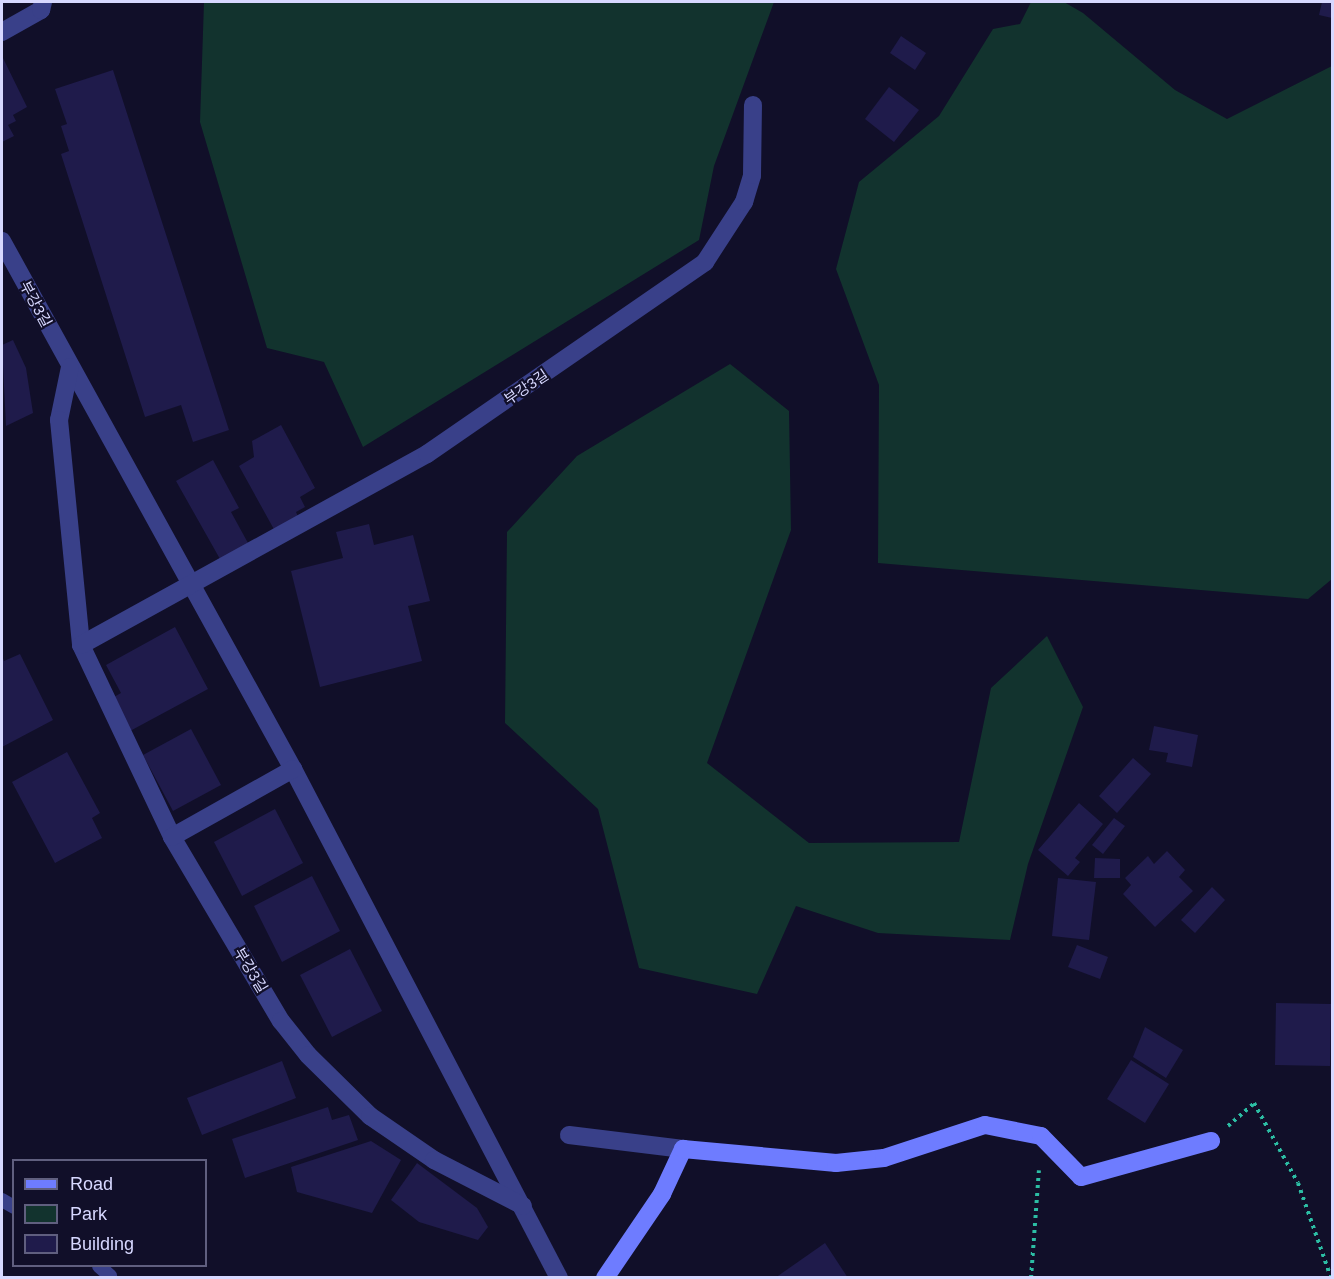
<!DOCTYPE html>
<html>
<head>
<meta charset="utf-8">
<style>
  body { margin:0 }
  #map { position:relative; width:1334px; height:1279px; overflow:hidden; background:#110f29; font-family:Arial,"Noto Sans KR",sans-serif }
  div>[style] { position:absolute }
  .green>* { inset:0; background:#12332e }
  .building>* { inset:0; background:#1f1b4b }
  .path>* { height:4px; margin-top:-2px; transform-origin:0; background:repeating-linear-gradient(90deg,#2cbea4 0 3px,transparent 0 7.5px) }
  .lane>* { height:14px; margin:-7px; padding:0 7px; transform-origin:7px; border-radius:7px; background:#394089 }
  .street>* { height:18px; margin:-9px; padding:0 9px; transform-origin:9px; border-radius:9px; background:#394089 }
  .secondary>* { height:18px; margin:-9px; padding:0 9px; transform-origin:9px; border-radius:9px; background:#6e7cff }
  span { translate:-50% -50%; white-space:nowrap; text-align:center; line-height:1.15; -webkit-text-stroke:4.5px #110f29; paint-order:stroke }
  .street-label { font-size:15px; color:#d7d8ff }
  .frame { position:absolute; inset:0; border:3px solid #d7d8ff; pointer-events:none }
  .legend { position:absolute; left:12px; top:1159px; width:195px; height:108px; box-sizing:border-box; background:#110f29; border:2px solid #605f7f; margin:0; padding:8px 10px; list-style:none; font-size:18px; color:#d7d8ff }
  .legend li { display:flex; align-items:center; gap:12px; height:30px }
  .legend b { width:30px; border:2px solid #605f7f }
</style>
</head>
<body>
<div id="map">
  <div class="green">
    <div style="clip-path:polygon(204px 2px,774px 2px,714px 166px,699px 240px,363px 447px,324px 362px,267px 348px,200px 122px)"></div>
    <div style="clip-path:polygon(1031px 2px,1064px 2px,1083px 13px,1175px 90px,1227px 119px,1332px 66px,1332px 579px,1308px 599px,878px 563px,879px 385px,836px 269px,859px 182px,939px 116px,993px 29px,1020px 24px)"></div>
    <div style="clip-path:polygon(730px 364px,789px 411px,791px 530px,707px 763px,809px 843px,959px 842px,991px 688px,1047px 636px,1083px 707px,1028px 864px,1010px 940px,878px 933px,796px 906px,757px 994px,639px 968px,598px 809px,505px 723px,507px 532px,577px 456px)"></div>
  </div>
  <div class="building">
    <div style="clip-path:polygon(1322px 2px,1332px 2px,1332px 18px,1319px 15px)"></div>
    <div style="clip-path:polygon(901px 36px,926px 53px,915px 70px,890px 53px)"></div>
    <div style="clip-path:polygon(2px 56px,27px 107px,13px 115px,16px 121px,8px 125px,14px 136px,2px 142px)"></div>
    <div style="clip-path:polygon(113px 70px,229px 430px,193px 442px,181px 405px,145px 417px,61px 154px,69px 151px,61px 126px,67px 124px,55px 89px)"></div>
    <div style="clip-path:polygon(889px 87px,919px 110px,894px 142px,865px 119px)"></div>
    <div style="clip-path:polygon(13px 340px,26px 368px,33px 413px,6px 426px,2px 345px)"></div>
    <div style="clip-path:polygon(281px 425px,315px 488px,300px 497px,305px 507px,296px 512px,299px 519px,276px 533px,239px 466px,254px 457px,252px 441px)"></div>
    <div style="clip-path:polygon(213px 460px,239px 508px,231px 512px,248px 543px,220px 559px,176px 481px)"></div>
    <div style="clip-path:polygon(369px 524px,374px 545px,413px 535px,430px 601px,408px 606px,422px 661px,320px 687px,291px 571px,343px 558px,336px 532px)"></div>
    <div style="clip-path:polygon(175px 627px,208px 689px,130px 731px,112px 698px,121px 693px,106px 665px)"></div>
    <div style="clip-path:polygon(20px 654px,53px 720px,2px 747px,2px 656px,4px 661px)"></div>
    <div style="clip-path:polygon(1154px 726px,1198px 735px,1192px 767px,1166px 762px,1168px 753px,1149px 750px)"></div>
    <div style="clip-path:polygon(191px 729px,221px 785px,173px 811px,143px 755px)"></div>
    <div style="clip-path:polygon(67px 752px,100px 813px,92px 818px,102px 838px,55px 863px,12px 782px)"></div>
    <div style="clip-path:polygon(1133px 758px,1151px 774px,1117px 813px,1099px 796px)"></div>
    <div style="clip-path:polygon(1079px 803px,1103px 824px,1075px 858px,1080px 862px,1068px 876px,1038px 850px)"></div>
    <div style="clip-path:polygon(275px 809px,303px 863px,242px 896px,214px 842px)"></div>
    <div style="clip-path:polygon(1114px 818px,1125px 826px,1103px 854px,1092px 845px)"></div>
    <div style="clip-path:polygon(1167px 851px,1185px 870px,1179px 877px,1193px 891px,1155px 927px,1123px 894px,1131px 885px,1125px 878px,1148px 856px,1154px 864px)"></div>
    <div style="clip-path:polygon(1095px 858px,1120px 859px,1120px 878px,1094px 878px)"></div>
    <div style="clip-path:polygon(312px 876px,340px 931px,282px 962px,254px 906px)"></div>
    <div style="clip-path:polygon(1058px 878px,1096px 882px,1089px 940px,1052px 936px)"></div>
    <div style="clip-path:polygon(1212px 887px,1225px 900px,1195px 933px,1181px 920px)"></div>
    <div style="clip-path:polygon(1077px 945px,1108px 957px,1100px 979px,1068px 967px)"></div>
    <div style="clip-path:polygon(350px 949px,382px 1011px,332px 1037px,300px 975px)"></div>
    <div style="clip-path:polygon(1276px 1003px,1331px 1004px,1330px 1066px,1275px 1065px)"></div>
    <div style="clip-path:polygon(1145px 1027px,1183px 1050px,1166px 1078px,1133px 1057px)"></div>
    <div style="clip-path:polygon(1131px 1060px,1169px 1084px,1145px 1123px,1107px 1099px)"></div>
    <div style="clip-path:polygon(282px 1061px,296px 1098px,202px 1135px,187px 1098px)"></div>
    <div style="clip-path:polygon(328px 1107px,332px 1120px,349px 1115px,358px 1140px,245px 1178px,232px 1139px)"></div>
    <div style="clip-path:polygon(371px 1141px,401px 1160px,372px 1213px,297px 1192px,291px 1167px)"></div>
    <div style="clip-path:polygon(417px 1163px,477px 1208px,488px 1227px,478px 1240px,419px 1222px,391px 1200px)"></div>
    <div style="clip-path:polygon(825px 1243px,848px 1278px,775px 1278px)"></div>
  </div>
  <div class="path">
    <div style="left:1228px;top:1126px;width:35px;rotate:-41deg"></div>
    <div style="left:1254px;top:1103px;width:91px;rotate:61.2deg"></div>
    <div style="left:1298px;top:1183px;width:101px;rotate:70.8deg"></div>
    <div style="left:1031px;top:1278px;width:108px;rotate:-85.8deg"></div>
  </div>
  <div class="lane">
    <div style="left:2px;top:1200px;width:14px;rotate:30deg"></div>
    <div style="left:99px;top:1266px;width:15px;rotate:42deg"></div>
  </div>
  <div class="street">
    <div style="left:2px;top:32px;width:45px;rotate:-29.4deg"></div>
    <div style="left:41px;top:10px;width:8px;rotate:-76deg"></div>
    <div style="left:2px;top:241px;width:603px;rotate:61.14deg"></div>
    <div style="left:293px;top:769px;width:574px;rotate:62.41deg"></div>
    <div style="left:70px;top:367px;width:54px;rotate:101.7deg"></div>
    <div style="left:59px;top:420px;width:226px;rotate:84.4deg"></div>
    <div style="left:81px;top:645px;width:212px;rotate:64.6deg"></div>
    <div style="left:172px;top:837px;width:214px;rotate:59.4deg"></div>
    <div style="left:281px;top:1021px;width:43px;rotate:51.5deg"></div>
    <div style="left:308px;top:1055px;width:87px;rotate:44.5deg"></div>
    <div style="left:370px;top:1116px;width:78px;rotate:34.5deg"></div>
    <div style="left:434px;top:1160px;width:100px;rotate:27.3deg"></div>
    <div style="left:81px;top:645px;width:395px;rotate:-28.9deg"></div>
    <div style="left:427px;top:454px;width:338px;rotate:-34.6deg"></div>
    <div style="left:705px;top:262px;width:72px;rotate:-57deg"></div>
    <div style="left:744px;top:202px;width:28px;rotate:-73deg"></div>
    <div style="left:752px;top:175px;width:70px;rotate:-89.2deg"></div>
    <div style="left:172px;top:837px;width:139px;rotate:-29.3deg"></div>
    <div style="left:569px;top:1135px;width:115px;rotate:7deg"></div>
  </div>
  <div class="secondary">
    <div style="left:605px;top:1278px;width:102px;rotate:-55.8deg"></div>
    <div style="left:662px;top:1194px;width:50px;rotate:-65deg"></div>
    <div style="left:683px;top:1149px;width:154px;rotate:5.2deg"></div>
    <div style="left:836px;top:1163px;width:48px;rotate:-5.9deg"></div>
    <div style="left:884px;top:1158px;width:106px;rotate:-18.1deg"></div>
    <div style="left:985px;top:1125px;width:57px;rotate:11.1deg"></div>
    <div style="left:1041px;top:1136px;width:57px;rotate:45.7deg"></div>
    <div style="left:1081px;top:1177px;width:135px;rotate:-15.5deg"></div>
  </div>
  <div class="street-label">
    <span style="left:36px;top:304px;rotate:62deg">부강3길</span>
    <span style="left:526px;top:387px;rotate:-34deg">부강3길</span>
    <span style="left:251px;top:970px;rotate:59deg">부강3길</span>
  </div>
  <div class="frame"></div>
  <ul class="legend">
  <li><b style="height:8px;background:#6e7cff"></b>Road</li>
  <li><b style="height:16px;background:#12332e"></b>Park</li>
  <li><b style="height:16px;background:#1f1b4b"></b>Building</li>
  </ul>
</div>
</body>
</html>
